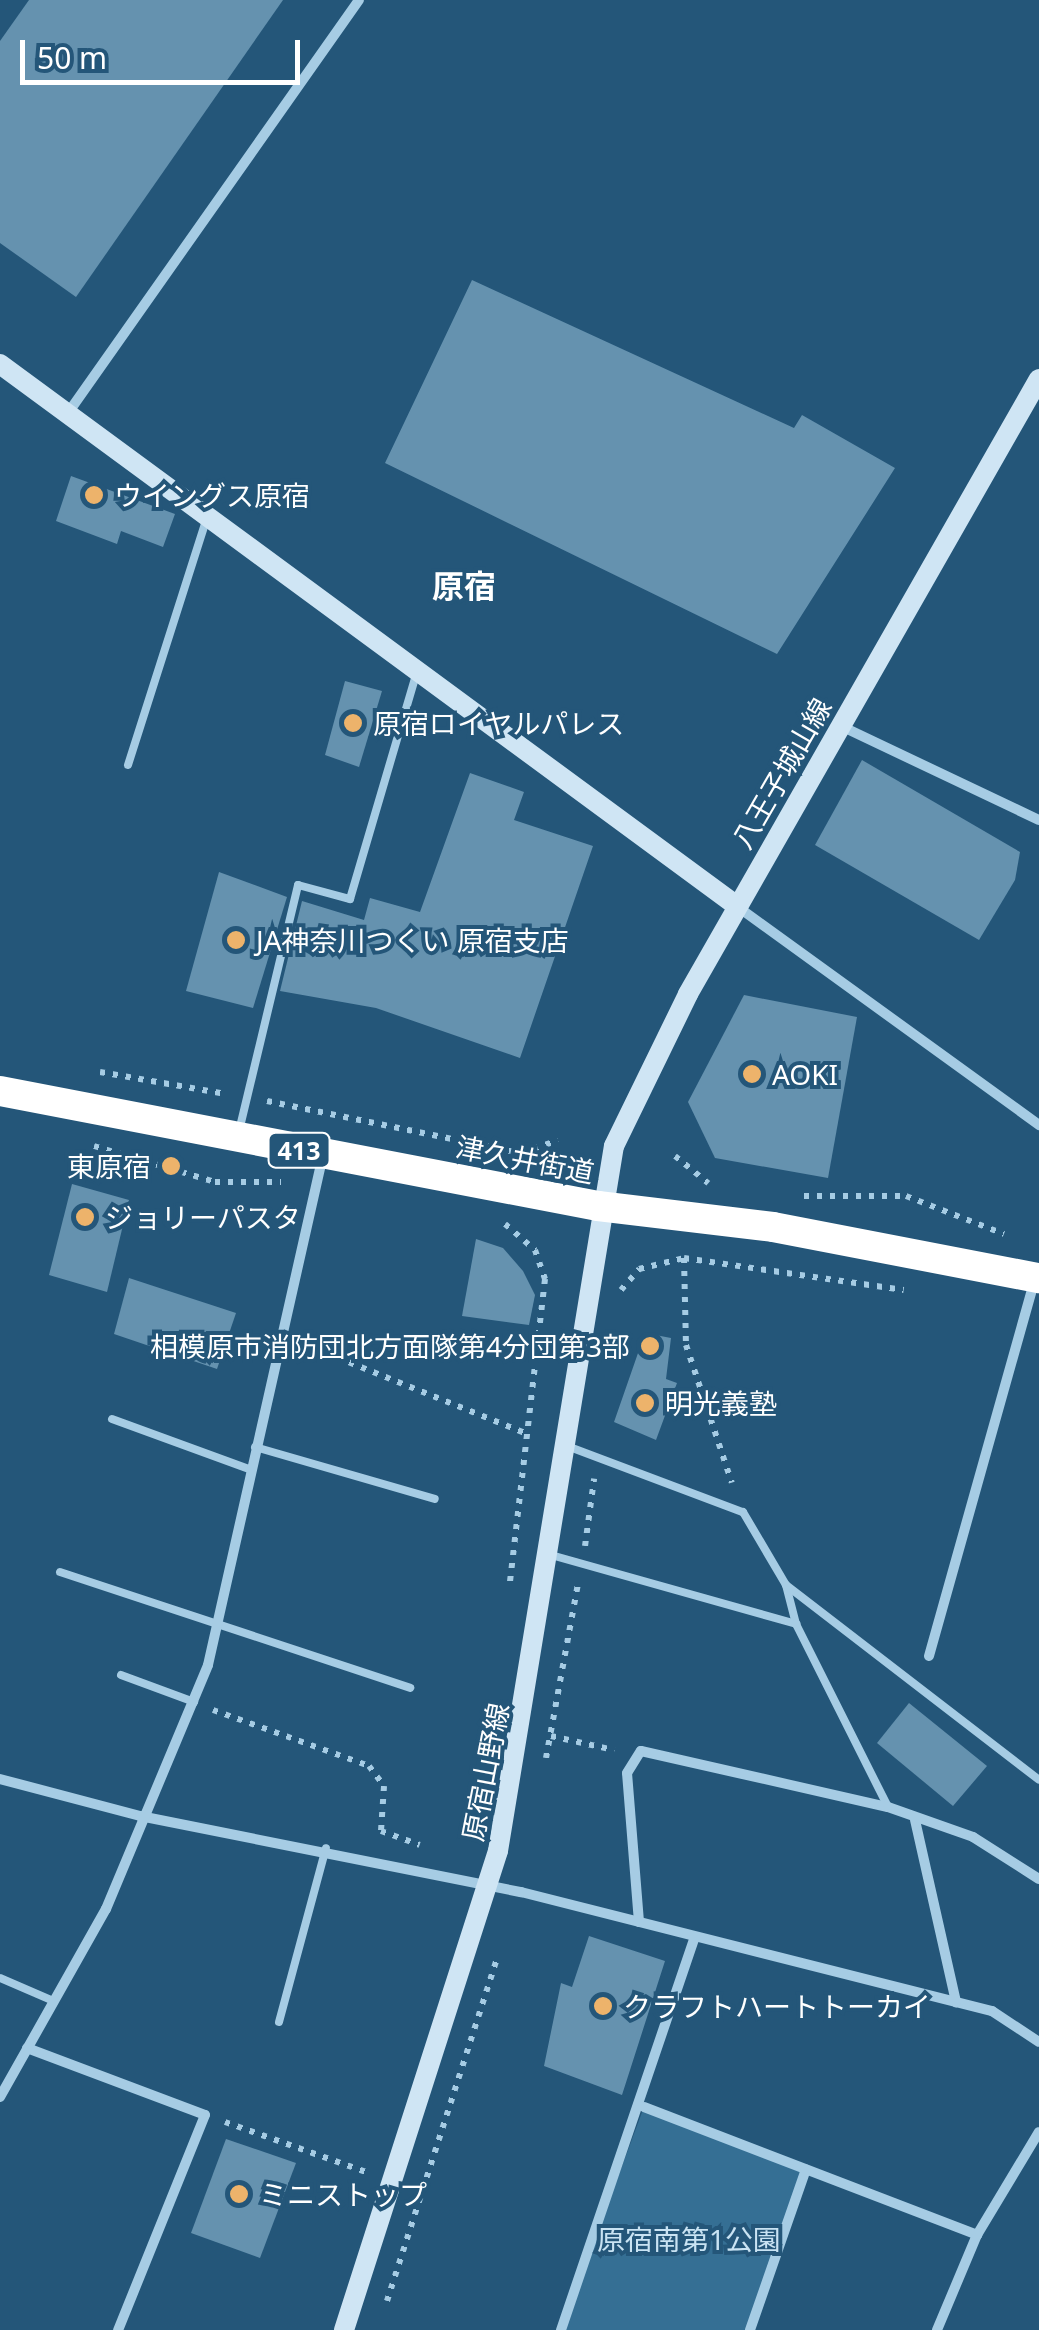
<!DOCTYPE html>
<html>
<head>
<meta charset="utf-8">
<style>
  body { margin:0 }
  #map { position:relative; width:1039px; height:2330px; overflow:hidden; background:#245679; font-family:"Noto Sans","Noto Sans JP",sans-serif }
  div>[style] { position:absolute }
  .green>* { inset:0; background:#356f94 }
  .building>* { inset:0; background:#6592af }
  .path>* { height:6px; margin-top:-3px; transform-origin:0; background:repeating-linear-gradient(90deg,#a6cce4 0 5px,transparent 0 13px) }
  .lane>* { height:8px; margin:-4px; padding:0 4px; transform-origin:4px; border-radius:4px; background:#a6cce4 }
  .street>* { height:10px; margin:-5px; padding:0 5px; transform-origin:5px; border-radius:5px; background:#a6cce4 }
  .secondary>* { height:20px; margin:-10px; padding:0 10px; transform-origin:10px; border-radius:10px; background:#cfe5f4 }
  .highway>* { height:30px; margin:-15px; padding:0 15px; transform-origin:15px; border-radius:15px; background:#fff }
  .dots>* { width:28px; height:28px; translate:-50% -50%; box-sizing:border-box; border:5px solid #245679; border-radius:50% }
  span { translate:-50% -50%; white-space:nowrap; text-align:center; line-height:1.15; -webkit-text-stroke:8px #245679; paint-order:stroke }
  .shield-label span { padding:2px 8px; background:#245679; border:2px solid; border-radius:8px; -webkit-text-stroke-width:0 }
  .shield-label { font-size:25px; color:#fff; font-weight:700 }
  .poi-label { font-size:28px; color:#fff }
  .left { translate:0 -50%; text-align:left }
  .right { translate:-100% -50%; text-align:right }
  .street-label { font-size:28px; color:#fff }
  .park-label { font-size:28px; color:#c9e3f3 }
  .quarter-label { font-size:32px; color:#fff; font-weight:700 }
  .scale { position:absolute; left:20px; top:40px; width:280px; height:45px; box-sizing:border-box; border:5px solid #fff; border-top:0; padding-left:12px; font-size:30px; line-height:35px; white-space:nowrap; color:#fff; -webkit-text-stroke:8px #245679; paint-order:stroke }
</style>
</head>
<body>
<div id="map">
  <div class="green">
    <div style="clip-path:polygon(644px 2107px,806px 2169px,750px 2330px,561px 2330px)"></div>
  </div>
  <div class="building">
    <div style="clip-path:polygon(29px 0,283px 0,76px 297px,0 243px,0 41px)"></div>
    <div style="clip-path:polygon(472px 280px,794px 428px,802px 415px,895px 468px,777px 654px,385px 463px)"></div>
    <div style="clip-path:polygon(71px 476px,175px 514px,163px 547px,121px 531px,117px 544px,56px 521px)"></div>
    <div style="clip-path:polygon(345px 681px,382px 691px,359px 767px,325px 755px)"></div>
    <div style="clip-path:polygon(862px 760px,1020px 852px,1015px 880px,979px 940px,815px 845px)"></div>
    <div style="clip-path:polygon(470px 773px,524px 792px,514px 820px,593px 846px,520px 1058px,376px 1008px,280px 991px,302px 901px,364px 920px,370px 898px,420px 912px)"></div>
    <div style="clip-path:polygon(219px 872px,287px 897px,253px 1008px,186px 991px)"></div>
    <div style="clip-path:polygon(744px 995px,857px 1017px,828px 1178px,715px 1158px,688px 1102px)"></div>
    <div style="clip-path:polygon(72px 1184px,129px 1200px,107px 1292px,49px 1275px)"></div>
    <div style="clip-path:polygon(476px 1239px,503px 1248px,523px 1271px,535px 1295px,529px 1325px,462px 1316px)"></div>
    <div style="clip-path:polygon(129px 1278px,236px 1313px,217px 1369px,114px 1334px)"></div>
    <div style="clip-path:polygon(645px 1333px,671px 1338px,666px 1379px,677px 1383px,656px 1440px,614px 1422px)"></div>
    <div style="clip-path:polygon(909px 1703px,987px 1766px,953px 1806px,877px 1743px)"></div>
    <div style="clip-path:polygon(589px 1936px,665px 1961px,622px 2095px,544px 2066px,561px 1983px,572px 1987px)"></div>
    <div style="clip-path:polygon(226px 2139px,296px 2163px,260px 2258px,191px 2233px)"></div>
  </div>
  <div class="path">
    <div style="left:100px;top:1072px;width:128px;rotate:9.9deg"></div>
    <div style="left:267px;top:1101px;width:259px;rotate:11.6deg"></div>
    <div style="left:521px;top:1153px;width:39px;rotate:-19deg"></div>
    <div style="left:94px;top:1146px;width:126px;rotate:16.6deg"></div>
    <div style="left:215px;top:1182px;width:66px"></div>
    <div style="left:675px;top:1156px;width:43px;rotate:39.3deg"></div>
    <div style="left:804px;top:1196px;width:102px"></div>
    <div style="left:906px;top:1196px;width:105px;rotate:21.2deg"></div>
    <div style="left:505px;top:1224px;width:40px;rotate:41deg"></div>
    <div style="left:535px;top:1250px;width:31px;rotate:71deg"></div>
    <div style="left:545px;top:1279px;width:306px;rotate:96.6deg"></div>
    <div style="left:684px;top:1258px;width:87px;rotate:88.7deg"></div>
    <div style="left:686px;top:1345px;width:145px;rotate:71.6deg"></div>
    <div style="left:621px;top:1290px;width:28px;rotate:-49deg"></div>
    <div style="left:639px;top:1269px;width:46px;rotate:-13.7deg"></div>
    <div style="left:684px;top:1258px;width:222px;rotate:8.3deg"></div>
    <div style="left:301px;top:1343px;width:241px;rotate:21.9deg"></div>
    <div style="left:585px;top:1546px;width:68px;rotate:-82.3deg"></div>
    <div style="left:213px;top:1710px;width:166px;rotate:19.7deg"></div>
    <div style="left:369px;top:1766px;width:25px;rotate:53deg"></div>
    <div style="left:384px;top:1786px;width:45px;rotate:93.8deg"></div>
    <div style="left:381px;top:1831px;width:41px;rotate:19.7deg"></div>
    <div style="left:551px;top:1736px;width:65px;rotate:12.5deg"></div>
    <div style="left:546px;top:1758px;width:177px;rotate:-79.6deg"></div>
    <div style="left:225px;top:2122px;width:153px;rotate:19.5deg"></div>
    <div style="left:387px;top:2301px;width:362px;rotate:-72.2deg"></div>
  </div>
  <div class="lane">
    <div style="left:128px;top:765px;width:260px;rotate:-72.3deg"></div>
    <div style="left:239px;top:1131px;width:253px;rotate:-76.5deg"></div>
    <div style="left:298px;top:885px;width:54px;rotate:15.1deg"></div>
    <div style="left:350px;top:899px;width:234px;rotate:-73.6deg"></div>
    <div style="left:112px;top:1419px;width:148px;rotate:20.1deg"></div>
    <div style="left:567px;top:1446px;width:188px;rotate:20.6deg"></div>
    <div style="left:743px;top:1512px;width:85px;rotate:59.5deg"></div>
    <div style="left:786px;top:1585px;width:40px;rotate:75.6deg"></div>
    <div style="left:255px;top:1447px;width:187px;rotate:16.1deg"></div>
    <div style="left:551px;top:1555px;width:255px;rotate:15.7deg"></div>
    <div style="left:796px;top:1624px;width:205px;rotate:63.3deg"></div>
    <div style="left:60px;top:1572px;width:369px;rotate:18.3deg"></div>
    <div style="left:786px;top:1585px;width:319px;rotate:37.6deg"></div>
    <div style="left:121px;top:1675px;width:78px;rotate:20.3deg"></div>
    <div style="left:0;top:1978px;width:56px;rotate:23.3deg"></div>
    <div style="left:279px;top:2022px;width:180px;rotate:-74.9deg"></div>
  </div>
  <div class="street">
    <div style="left:68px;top:413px;width:505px;rotate:-54.83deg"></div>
    <div style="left:841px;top:726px;width:219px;rotate:25.4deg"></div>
    <div style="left:738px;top:907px;width:372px;rotate:35.9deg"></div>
    <div style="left:929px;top:1656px;width:392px;rotate:-74.3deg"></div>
    <div style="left:0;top:1779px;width:145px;rotate:14.8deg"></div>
    <div style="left:140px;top:1816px;width:389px;rotate:11.3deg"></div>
    <div style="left:521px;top:1892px;width:486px;rotate:14.2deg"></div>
    <div style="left:992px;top:2011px;width:56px;rotate:33.4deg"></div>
    <div style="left:915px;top:1820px;width:187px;rotate:77.3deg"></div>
    <div style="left:639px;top:1922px;width:149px;rotate:-94.6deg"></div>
    <div style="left:627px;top:1773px;width:26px;rotate:-58deg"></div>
    <div style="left:641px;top:1751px;width:253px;rotate:12.8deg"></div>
    <div style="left:888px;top:1807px;width:90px;rotate:19.4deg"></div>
    <div style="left:973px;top:1837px;width:78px;rotate:32.5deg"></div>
    <div style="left:27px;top:2048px;width:190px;rotate:20.6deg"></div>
    <div style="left:205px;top:2115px;width:232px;rotate:112deg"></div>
    <div style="left:0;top:2097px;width:216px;rotate:-60.6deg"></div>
    <div style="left:106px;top:1909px;width:264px;rotate:-67.3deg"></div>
    <div style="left:208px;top:1665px;width:523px;rotate:-77.29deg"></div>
    <div style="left:644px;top:2107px;width:357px;rotate:21deg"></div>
    <div style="left:561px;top:2330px;width:415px;rotate:-71.2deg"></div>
    <div style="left:750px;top:2330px;width:170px;rotate:-70.8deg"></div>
    <div style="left:937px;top:2330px;width:103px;rotate:-67.2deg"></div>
    <div style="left:977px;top:2235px;width:120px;rotate:-59deg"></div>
  </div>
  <div class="secondary">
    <div style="left:0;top:364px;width:915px;rotate:36.33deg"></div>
    <div style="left:344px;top:2330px;width:503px;rotate:-72.18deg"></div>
    <div style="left:498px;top:1851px;width:714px;rotate:-80.66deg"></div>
    <div style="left:614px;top:1146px;width:169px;rotate:-64deg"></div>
    <div style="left:688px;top:994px;width:708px;rotate:-60.29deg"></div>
  </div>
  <div class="highway">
    <div style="left:0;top:1091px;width:609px;rotate:10.89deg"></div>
    <div style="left:598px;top:1206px;width:176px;rotate:6.8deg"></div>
    <div style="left:773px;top:1227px;width:271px;rotate:10.9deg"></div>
  </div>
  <div class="dots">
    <div style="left:94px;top:495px;background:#edb36b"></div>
    <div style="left:353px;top:723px;background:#edb36b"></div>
    <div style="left:236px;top:940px;background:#edb36b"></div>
    <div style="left:752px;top:1074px;background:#edb36b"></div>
    <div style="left:171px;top:1166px;background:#edb36b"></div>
    <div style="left:85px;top:1217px;background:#edb36b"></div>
    <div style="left:650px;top:1346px;background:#edb36b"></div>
    <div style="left:645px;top:1403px;background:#edb36b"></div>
    <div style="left:603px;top:2006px;background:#edb36b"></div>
    <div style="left:239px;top:2194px;background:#edb36b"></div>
  </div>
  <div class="shield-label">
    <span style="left:299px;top:1150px">413</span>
  </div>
  <div class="poi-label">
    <span class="left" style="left:114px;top:495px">ウイングス原宿</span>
    <span class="left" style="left:373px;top:723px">原宿ロイヤルパレス</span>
    <span class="left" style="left:256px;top:940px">JA神奈川つくい 原宿支店</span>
    <span class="left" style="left:772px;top:1074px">AOKI</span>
    <span class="right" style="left:151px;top:1166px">東原宿</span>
    <span class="left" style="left:105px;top:1217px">ジョリーパスタ</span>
    <span class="right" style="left:630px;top:1346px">相模原市消防団北方面隊第4分団第3部</span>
    <span class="left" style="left:665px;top:1403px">明光義塾</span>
    <span class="left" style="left:623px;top:2006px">クラフトハートトーカイ</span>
    <span class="left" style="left:259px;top:2194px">ミニストップ</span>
  </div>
  <div class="street-label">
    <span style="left:781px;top:773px;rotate:-60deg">八王子城山線</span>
    <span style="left:525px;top:1159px;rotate:11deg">津久井街道</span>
    <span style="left:485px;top:1772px;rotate:-79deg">原宿山野線</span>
  </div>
  <div class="park-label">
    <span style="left:689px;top:2239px">原宿南第1公園</span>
  </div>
  <div class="quarter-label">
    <span style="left:464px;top:586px">原宿</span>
  </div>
  <div class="scale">50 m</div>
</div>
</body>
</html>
